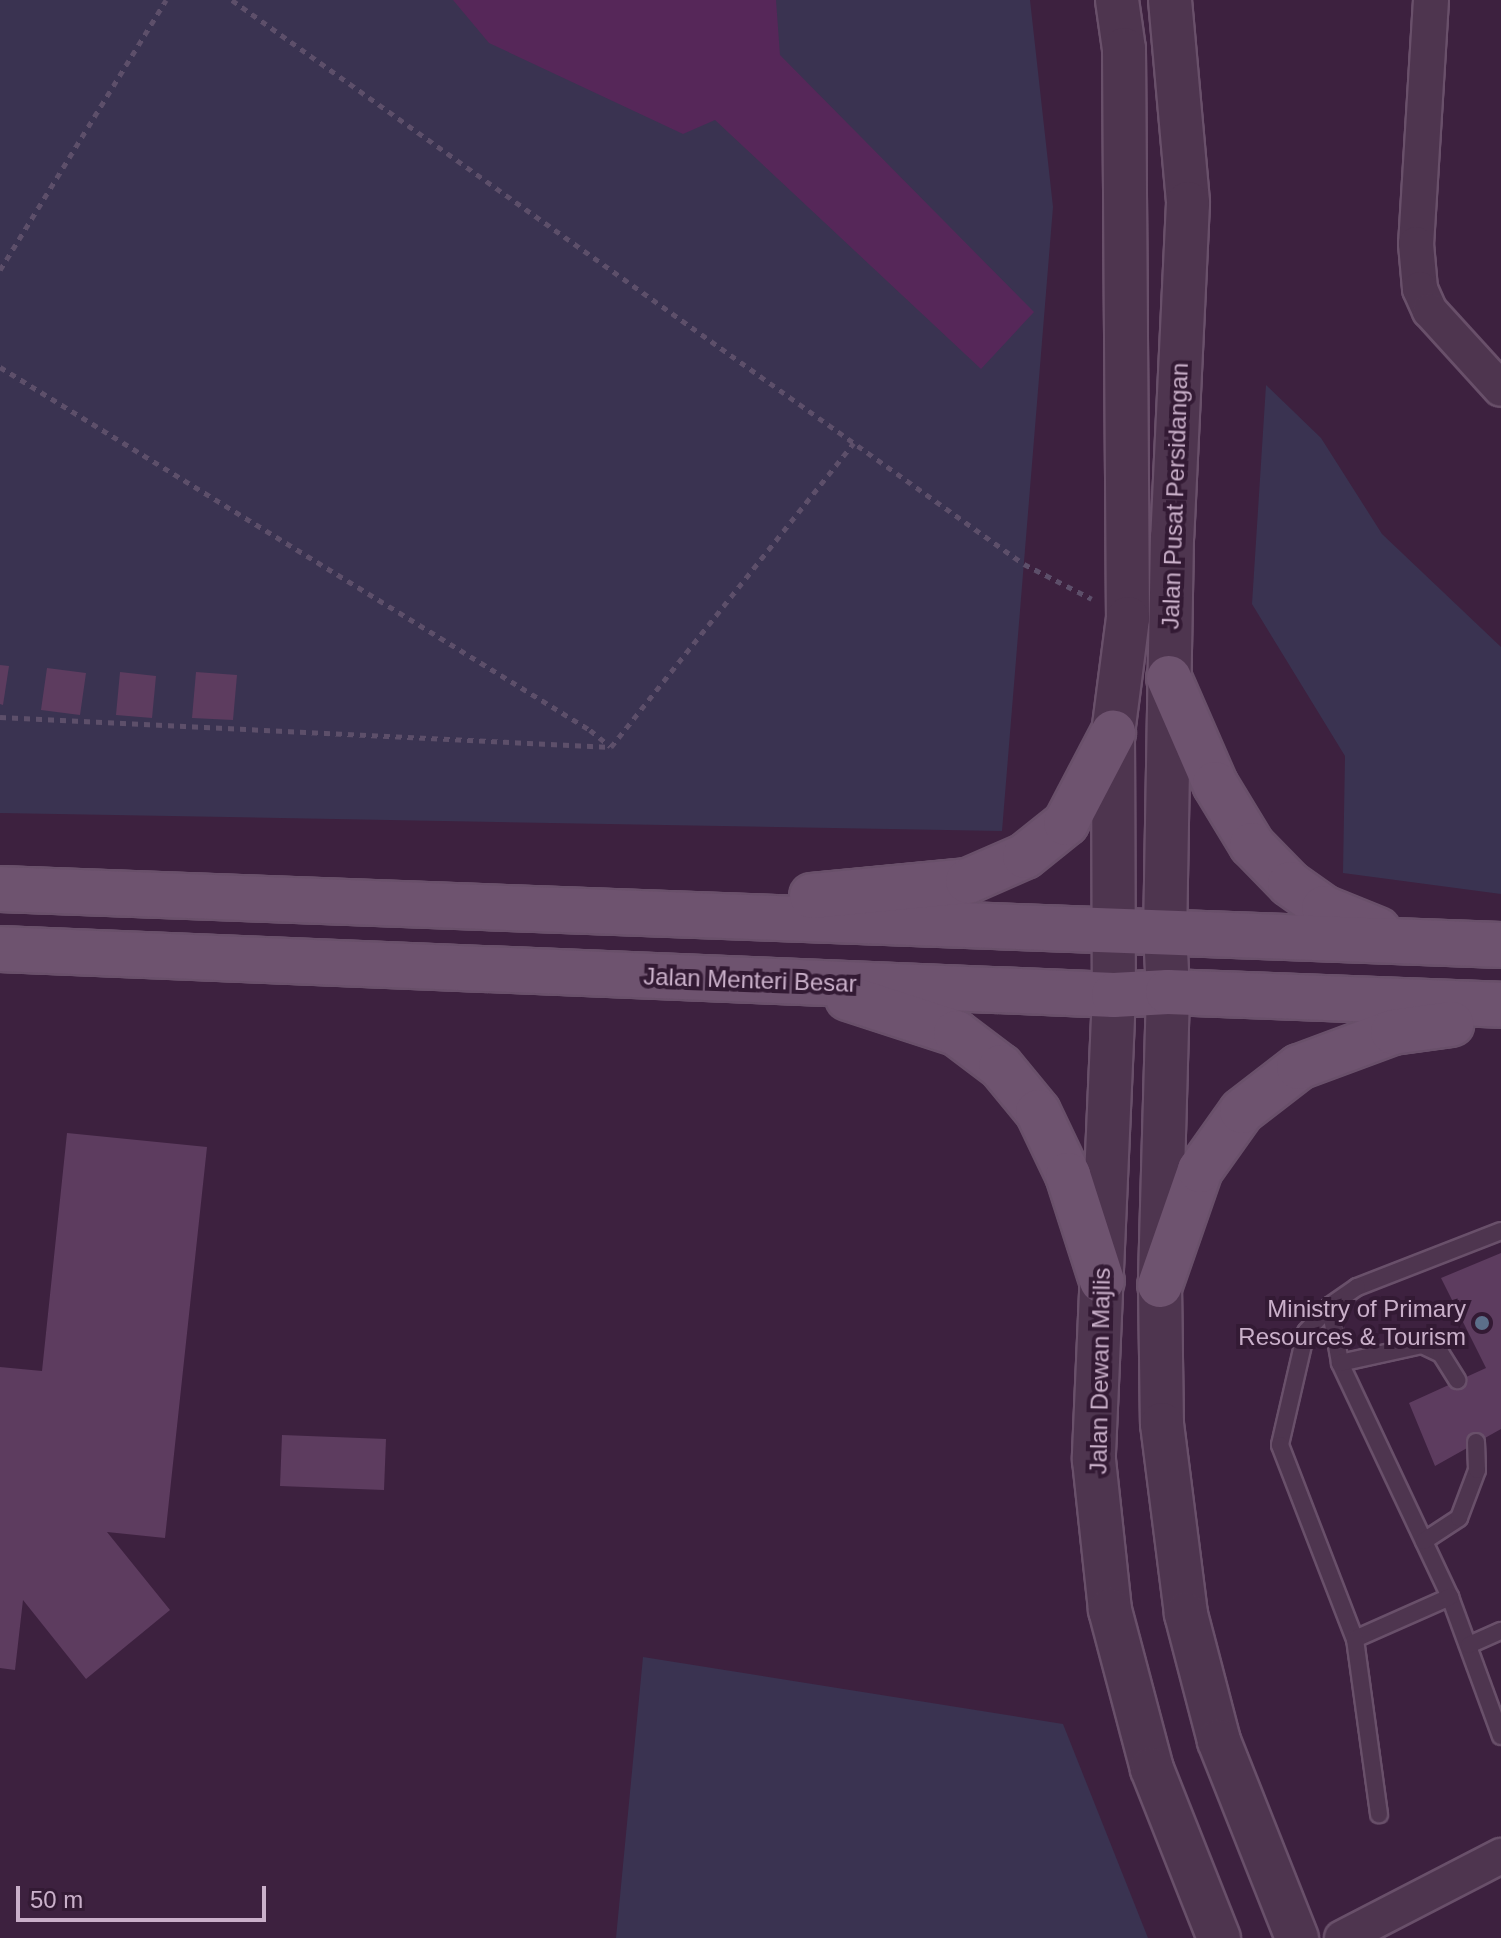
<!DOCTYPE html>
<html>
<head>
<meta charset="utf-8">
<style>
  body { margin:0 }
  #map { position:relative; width:1501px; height:1938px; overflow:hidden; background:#3d213f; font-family:Arial,sans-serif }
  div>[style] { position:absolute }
  .green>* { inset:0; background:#3a3351 }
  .water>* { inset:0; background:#562759 }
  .building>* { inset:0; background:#5d3c5f }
  .path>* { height:5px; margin-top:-2.5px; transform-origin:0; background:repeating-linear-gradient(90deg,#5d4f6a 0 6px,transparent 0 12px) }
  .roads { filter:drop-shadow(2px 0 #69506a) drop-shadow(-2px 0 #69506a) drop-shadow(0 2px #69506a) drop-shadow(0 -2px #69506a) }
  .service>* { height:16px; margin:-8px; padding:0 8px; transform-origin:8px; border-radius:8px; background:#4e354f }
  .minor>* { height:34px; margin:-17px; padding:0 17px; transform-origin:17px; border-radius:17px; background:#4e354f }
  .tertiary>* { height:42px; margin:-21px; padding:0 21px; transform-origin:21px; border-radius:21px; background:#4e354f }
  .primary>* { height:44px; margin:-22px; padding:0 22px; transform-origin:22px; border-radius:22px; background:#6e536f }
  .dots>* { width:22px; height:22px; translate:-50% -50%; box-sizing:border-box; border:4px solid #331a34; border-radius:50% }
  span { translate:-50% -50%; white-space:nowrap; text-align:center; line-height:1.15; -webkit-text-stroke:8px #331a34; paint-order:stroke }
  .street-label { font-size:24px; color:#cab0ca }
  .poi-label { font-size:24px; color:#cab0ca }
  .right { translate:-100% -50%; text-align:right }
  .scale { position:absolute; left:16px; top:1886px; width:250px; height:36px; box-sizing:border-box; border:4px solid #cab0ca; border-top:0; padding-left:10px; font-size:24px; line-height:28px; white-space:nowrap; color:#cab0ca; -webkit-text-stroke:6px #331a34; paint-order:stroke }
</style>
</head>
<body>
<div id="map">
  <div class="green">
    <div style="clip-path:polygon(0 0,1030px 0,1053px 207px,1002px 831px,0 813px)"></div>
    <div style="clip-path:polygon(1266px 385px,1321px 438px,1382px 534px,1501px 647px,1501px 894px,1343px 873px,1345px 756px,1252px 604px)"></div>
    <div style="clip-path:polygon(643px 1657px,1063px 1724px,1148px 1938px,616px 1938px)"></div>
  </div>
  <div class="water">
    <div style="clip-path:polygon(453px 0,776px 0,780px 55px,1034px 312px,981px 369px,715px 120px,683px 134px,489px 43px)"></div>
  </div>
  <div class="building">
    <div style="clip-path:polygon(0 665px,9px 666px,3px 705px,0 704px)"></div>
    <div style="clip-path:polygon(47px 668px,86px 673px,80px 715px,41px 710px)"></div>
    <div style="clip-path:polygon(120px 672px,156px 676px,152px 718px,116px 715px)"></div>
    <div style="clip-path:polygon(196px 672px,237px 675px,233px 720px,192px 718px)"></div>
    <div style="clip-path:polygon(67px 1133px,207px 1147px,165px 1538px,107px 1532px,170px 1610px,86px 1679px,23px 1600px,15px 1670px,0 1668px,0 1367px,42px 1371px)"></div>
    <div style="clip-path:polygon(1501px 1253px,1501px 1429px,1435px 1466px,1409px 1403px,1486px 1368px,1441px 1278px)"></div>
    <div style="clip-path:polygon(282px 1435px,386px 1439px,384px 1490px,280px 1486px)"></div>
  </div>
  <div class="path">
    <div style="left:232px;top:0;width:972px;rotate:35.46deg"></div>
    <div style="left:1024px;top:564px;width:76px;rotate:27.2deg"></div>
    <div style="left:0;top:270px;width:317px;rotate:-58.4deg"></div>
    <div style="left:0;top:367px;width:693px;rotate:31.6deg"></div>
    <div style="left:590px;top:730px;width:26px;rotate:39deg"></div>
    <div style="left:0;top:717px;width:612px;rotate:2.81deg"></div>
    <div style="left:611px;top:747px;width:389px;rotate:-51.4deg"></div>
  </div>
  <div class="roads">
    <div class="service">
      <div style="left:1501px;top:1231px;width:155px;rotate:158.7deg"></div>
      <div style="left:1357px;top:1287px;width:33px;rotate:145deg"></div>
      <div style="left:1330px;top:1306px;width:58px;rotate:80deg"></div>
      <div style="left:1340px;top:1363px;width:259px;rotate:64.8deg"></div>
      <div style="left:1450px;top:1597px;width:148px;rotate:69.9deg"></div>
      <div style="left:1330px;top:1306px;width:35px;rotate:133deg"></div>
      <div style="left:1306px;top:1332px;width:116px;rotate:103deg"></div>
      <div style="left:1280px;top:1445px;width:208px;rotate:68.9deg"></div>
      <div style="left:1355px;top:1639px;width:104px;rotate:-23.9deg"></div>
      <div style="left:1340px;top:1363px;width:84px;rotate:-12.4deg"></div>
      <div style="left:1422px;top:1345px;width:21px;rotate:25deg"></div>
      <div style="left:1441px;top:1354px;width:31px;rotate:58deg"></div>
      <div style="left:1424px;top:1541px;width:42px;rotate:-33.3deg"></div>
      <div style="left:1459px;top:1518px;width:51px;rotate:-69.4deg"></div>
      <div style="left:1477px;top:1470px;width:28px;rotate:-92deg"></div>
      <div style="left:1355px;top:1639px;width:177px;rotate:82.2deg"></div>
      <div style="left:1469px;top:1645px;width:35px;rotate:-24deg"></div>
    </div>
    <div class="minor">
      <div style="left:1431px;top:0;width:244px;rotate:93.5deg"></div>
      <div style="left:1416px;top:244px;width:45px;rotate:84.9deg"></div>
      <div style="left:1420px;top:289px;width:24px;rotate:66deg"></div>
      <div style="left:1430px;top:311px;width:105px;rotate:47.7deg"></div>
      <div style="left:1342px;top:1938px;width:179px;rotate:-27.3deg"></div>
    </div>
    <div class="tertiary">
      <div style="left:1117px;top:0;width:49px;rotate:81.9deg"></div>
      <div style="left:1124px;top:49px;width:569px;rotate:89.6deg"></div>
      <div style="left:1128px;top:618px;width:116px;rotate:97.4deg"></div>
      <div style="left:1113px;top:733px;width:262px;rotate:89.8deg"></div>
      <div style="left:1114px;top:995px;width:465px;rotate:92.5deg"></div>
      <div style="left:1094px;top:1460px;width:151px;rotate:83.9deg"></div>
      <div style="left:1110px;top:1610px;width:164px;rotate:75.2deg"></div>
      <div style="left:1152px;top:1769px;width:182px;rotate:68.4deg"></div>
      <div style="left:1170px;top:0;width:204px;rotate:84.9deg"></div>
      <div style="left:1188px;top:203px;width:334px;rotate:92.7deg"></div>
      <div style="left:1172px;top:537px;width:395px;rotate:91deg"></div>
      <div style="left:1165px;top:932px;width:60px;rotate:87.1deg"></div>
      <div style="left:1168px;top:992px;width:293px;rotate:91.6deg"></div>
      <div style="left:1160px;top:1285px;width:139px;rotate:89.2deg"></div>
      <div style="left:1162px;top:1424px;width:192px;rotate:82.8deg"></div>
      <div style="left:1186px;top:1614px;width:131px;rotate:75.4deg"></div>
      <div style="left:1219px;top:1741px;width:212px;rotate:68.4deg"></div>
    </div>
    <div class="primary">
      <div style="left:1169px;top:678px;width:116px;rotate:66.5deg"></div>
      <div style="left:1215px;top:784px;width:71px;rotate:58.8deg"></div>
      <div style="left:1252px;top:845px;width:54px;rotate:45.7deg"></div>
      <div style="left:1290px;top:884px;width:42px;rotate:35.2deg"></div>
      <div style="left:1324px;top:908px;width:58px;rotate:22.2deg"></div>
      <div style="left:0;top:889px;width:1502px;rotate:2.14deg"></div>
      <div style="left:812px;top:896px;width:157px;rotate:-5.5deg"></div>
      <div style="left:968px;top:881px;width:62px;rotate:-23.7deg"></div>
      <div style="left:1025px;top:856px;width:53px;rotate:-38.8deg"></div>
      <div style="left:1066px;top:823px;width:102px;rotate:-62.4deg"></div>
      <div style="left:0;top:949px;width:1115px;rotate:2.36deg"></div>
      <div style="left:1114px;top:995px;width:54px;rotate:-3.2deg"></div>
      <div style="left:1168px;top:992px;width:333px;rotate:2.2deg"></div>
      <div style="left:848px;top:998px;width:114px;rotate:18deg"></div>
      <div style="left:956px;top:1033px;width:56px;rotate:37.1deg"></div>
      <div style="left:1001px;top:1067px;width:58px;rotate:50.6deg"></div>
      <div style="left:1038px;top:1112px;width:70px;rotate:64.5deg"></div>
      <div style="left:1068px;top:1175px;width:111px;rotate:72.2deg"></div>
      <div style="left:1160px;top:1285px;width:122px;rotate:-70.8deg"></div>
      <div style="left:1200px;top:1170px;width:72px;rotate:-54.6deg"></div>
      <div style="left:1242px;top:1111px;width:72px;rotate:-37.7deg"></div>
      <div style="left:1299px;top:1067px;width:100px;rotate:-20.4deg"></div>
      <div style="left:1393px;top:1032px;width:59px;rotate:-7.9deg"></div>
    </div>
  </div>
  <div class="dots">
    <div style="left:1482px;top:1323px;background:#5c6f8a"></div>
  </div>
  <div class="street-label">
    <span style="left:1175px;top:496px;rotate:-88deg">Jalan Pusat Persidangan</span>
    <span style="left:750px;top:980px;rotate:2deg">Jalan Menteri Besar</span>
    <span style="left:1100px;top:1371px;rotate:-89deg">Jalan Dewan Majlis</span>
  </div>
  <div class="poi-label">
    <span class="right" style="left:1466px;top:1323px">Ministry of Primary<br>Resources &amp; Tourism</span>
  </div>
  <div class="scale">50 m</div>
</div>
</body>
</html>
